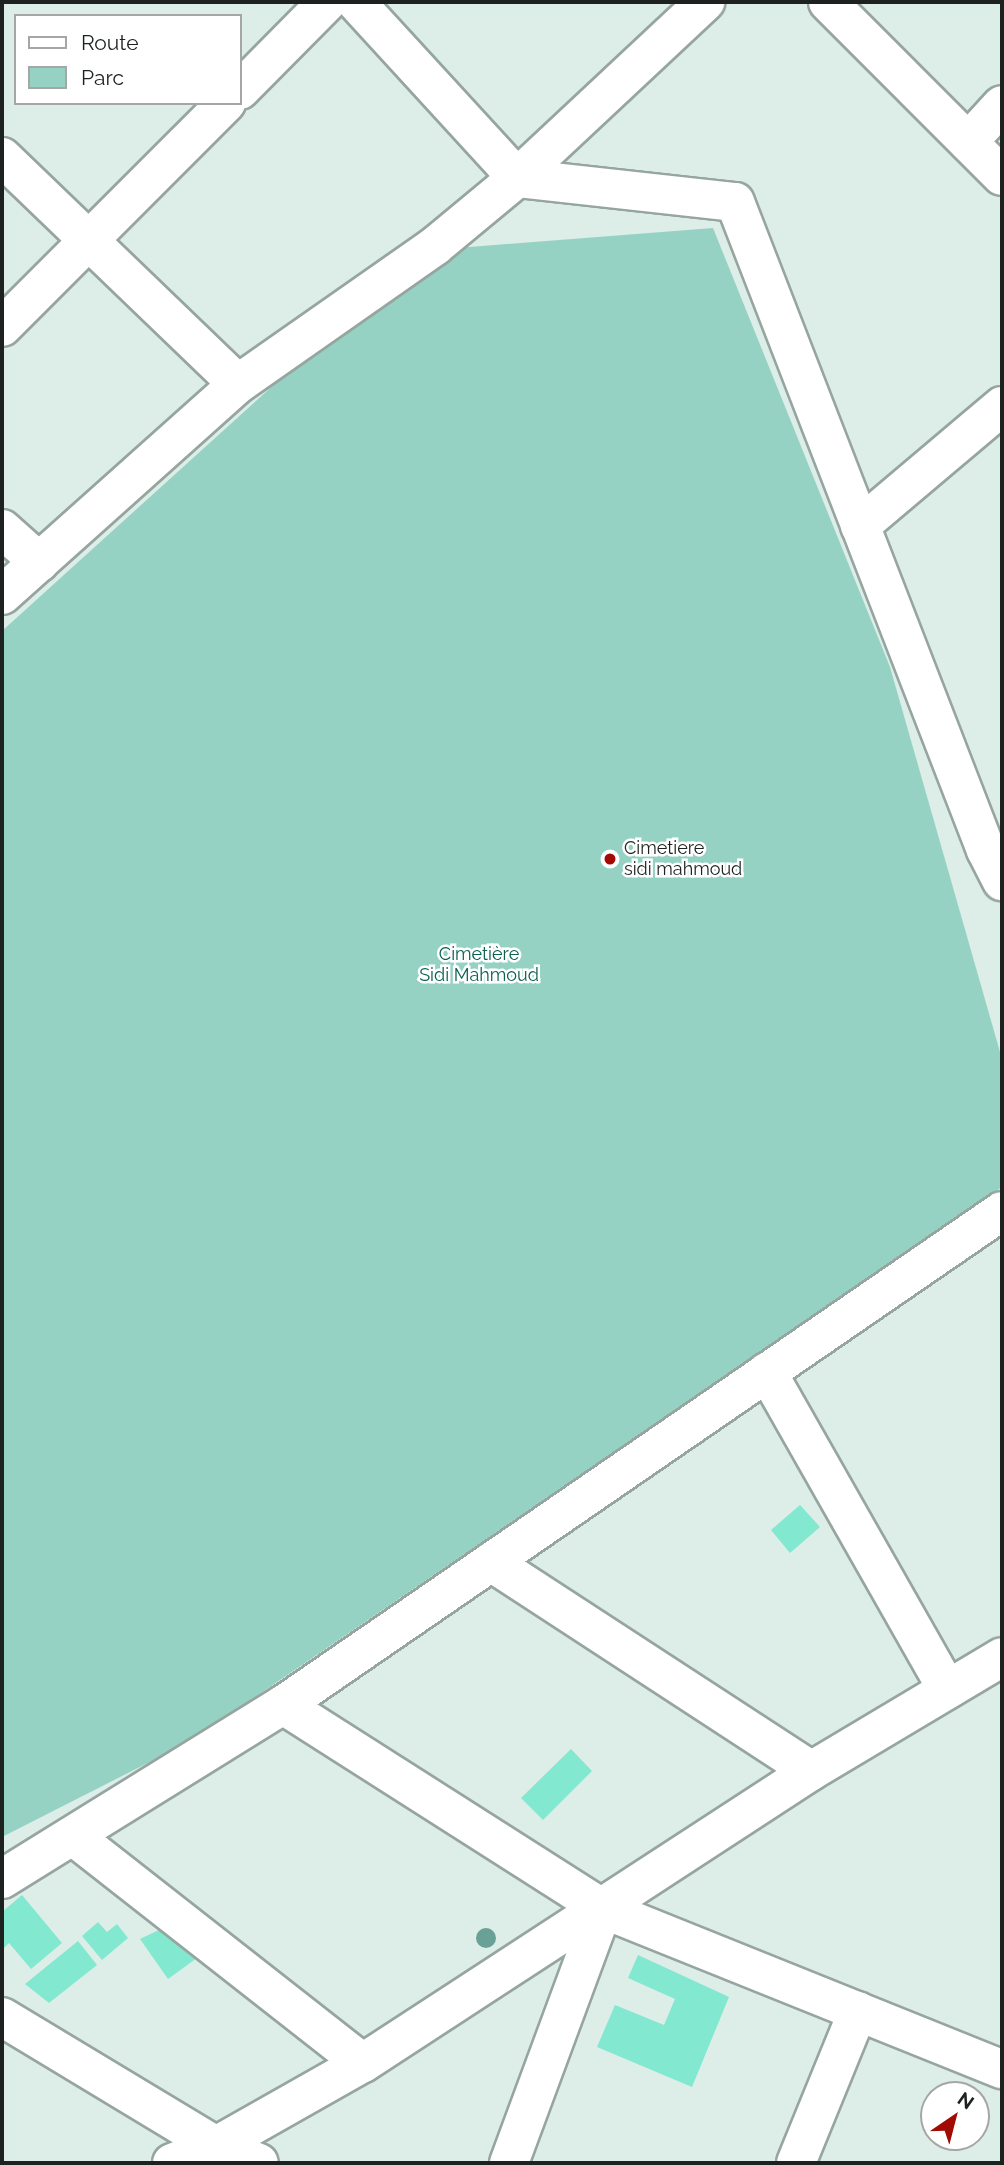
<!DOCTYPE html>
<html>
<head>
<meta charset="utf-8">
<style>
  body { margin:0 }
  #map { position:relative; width:1004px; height:2165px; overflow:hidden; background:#ddede8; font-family:Raleway,sans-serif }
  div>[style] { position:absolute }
  .green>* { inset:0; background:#96d2c3 }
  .building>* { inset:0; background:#83e8d0 }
  .roads { filter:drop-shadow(2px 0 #96a5a0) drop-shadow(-2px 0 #96a5a0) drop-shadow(0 2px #96a5a0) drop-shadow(0 -2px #96a5a0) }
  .minor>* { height:38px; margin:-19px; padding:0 19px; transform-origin:19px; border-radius:19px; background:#fff }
  .trees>* { width:20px; height:20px; margin:-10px; border-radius:50%; background:#6aa196 }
  .dots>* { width:19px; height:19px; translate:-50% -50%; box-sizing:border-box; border:4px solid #fff; border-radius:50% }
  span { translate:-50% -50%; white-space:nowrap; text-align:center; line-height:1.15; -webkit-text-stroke:5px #fff; paint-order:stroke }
  .poi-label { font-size:18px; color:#1d2221 }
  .left { translate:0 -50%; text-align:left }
  .park-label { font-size:18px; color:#0c6252 }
  .frame { position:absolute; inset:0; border:4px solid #1d2221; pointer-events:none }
  .legend { position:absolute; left:14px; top:14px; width:228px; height:91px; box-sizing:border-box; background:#fff; border:2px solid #a5a7a6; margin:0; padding:9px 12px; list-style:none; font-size:21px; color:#1d2221 }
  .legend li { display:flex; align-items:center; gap:14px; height:35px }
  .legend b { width:35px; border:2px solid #a5a7a6 }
  .north { position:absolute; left:920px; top:2081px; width:70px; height:70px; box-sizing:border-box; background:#fff; border:2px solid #a5a7a6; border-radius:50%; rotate:35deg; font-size:19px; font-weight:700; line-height:28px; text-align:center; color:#1d2221 }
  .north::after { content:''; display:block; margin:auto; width:24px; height:32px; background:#a20a04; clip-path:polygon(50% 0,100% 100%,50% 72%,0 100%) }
</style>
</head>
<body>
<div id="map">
  <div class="green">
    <div style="clip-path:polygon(713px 228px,890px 667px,1002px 1059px,1002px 1187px,189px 1742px,2px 1837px,2px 631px,342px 323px,457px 248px)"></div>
  </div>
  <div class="building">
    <div style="clip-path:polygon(800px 1505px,820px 1527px,790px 1553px,771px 1530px)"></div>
    <div style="clip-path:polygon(571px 1749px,592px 1771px,543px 1820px,521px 1798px)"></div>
    <div style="clip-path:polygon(22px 1895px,62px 1943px,31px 1969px,9px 1943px,2px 1950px,2px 1912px)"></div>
    <div style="clip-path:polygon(98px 1922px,107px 1932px,117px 1924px,128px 1938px,102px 1960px,82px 1936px)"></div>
    <div style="clip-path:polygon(161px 1929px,201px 1955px,168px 1979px,140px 1939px)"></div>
    <div style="clip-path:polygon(78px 1941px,97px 1965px,49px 2003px,25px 1984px)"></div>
    <div style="clip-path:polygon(638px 1955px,729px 1997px,692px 2087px,597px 2047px,615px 2005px,664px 2025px,675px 1999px,628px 1978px)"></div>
  </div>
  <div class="roads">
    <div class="minor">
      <div style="left:356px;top:2px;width:239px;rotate:47.5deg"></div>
      <div style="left:517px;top:178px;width:219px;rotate:6.3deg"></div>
      <div style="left:735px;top:202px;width:695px;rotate:68.83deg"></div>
      <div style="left:986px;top:850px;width:35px;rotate:63deg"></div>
      <div style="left:828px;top:2px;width:246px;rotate:45deg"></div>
      <div style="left:240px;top:90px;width:124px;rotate:-45.3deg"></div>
      <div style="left:968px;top:142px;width:50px;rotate:-47.4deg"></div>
      <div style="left:2px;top:157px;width:327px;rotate:43.9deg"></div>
      <div style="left:2px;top:327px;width:317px;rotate:-45deg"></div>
      <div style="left:860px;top:526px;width:186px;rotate:-40.2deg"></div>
      <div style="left:2px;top:529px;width:50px;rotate:41.7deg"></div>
      <div style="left:2px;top:595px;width:317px;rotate:-41.8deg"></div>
      <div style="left:238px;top:384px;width:241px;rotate:-35deg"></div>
      <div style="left:435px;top:246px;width:107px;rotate:-39.7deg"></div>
      <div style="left:517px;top:178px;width:258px;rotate:-43.1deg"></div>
      <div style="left:767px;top:1372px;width:365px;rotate:60.4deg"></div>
      <div style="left:491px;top:1562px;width:382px;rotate:33.1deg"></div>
      <div style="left:283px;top:1705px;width:379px;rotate:32.5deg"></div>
      <div style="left:603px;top:1909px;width:430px;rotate:21.9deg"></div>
      <div style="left:73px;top:1836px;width:368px;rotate:38.1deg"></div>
      <div style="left:2px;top:1879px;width:331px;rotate:-31.8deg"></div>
      <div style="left:283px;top:1705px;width:872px;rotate:-34.49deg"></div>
      <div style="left:2px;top:2017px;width:250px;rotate:31.1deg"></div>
      <div style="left:216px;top:2146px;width:46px;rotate:21.6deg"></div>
      <div style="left:172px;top:2163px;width:47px;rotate:-21.1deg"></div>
      <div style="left:216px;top:2146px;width:169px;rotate:-29.5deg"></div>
      <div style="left:363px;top:2063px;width:535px;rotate:-33.1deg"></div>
      <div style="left:811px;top:1771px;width:222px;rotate:-30.8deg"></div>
      <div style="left:509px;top:2163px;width:271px;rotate:-69.7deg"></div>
      <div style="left:796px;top:2163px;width:164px;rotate:-67.8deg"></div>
    </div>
  </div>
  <div class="trees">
    <div style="left:486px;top:1938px"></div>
  </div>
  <div class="dots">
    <div style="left:610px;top:859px;background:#a20a04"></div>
  </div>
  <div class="poi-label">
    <span class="left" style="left:624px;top:859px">Cimetiere<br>sidi mahmoud</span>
  </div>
  <div class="park-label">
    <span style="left:479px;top:965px">Cimetière<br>Sidi Mahmoud</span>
  </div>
  <div class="frame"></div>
  <ul class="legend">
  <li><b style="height:9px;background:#fff"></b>Route</li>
  <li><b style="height:19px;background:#96d2c3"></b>Parc</li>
  </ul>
  <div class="north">N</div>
</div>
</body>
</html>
